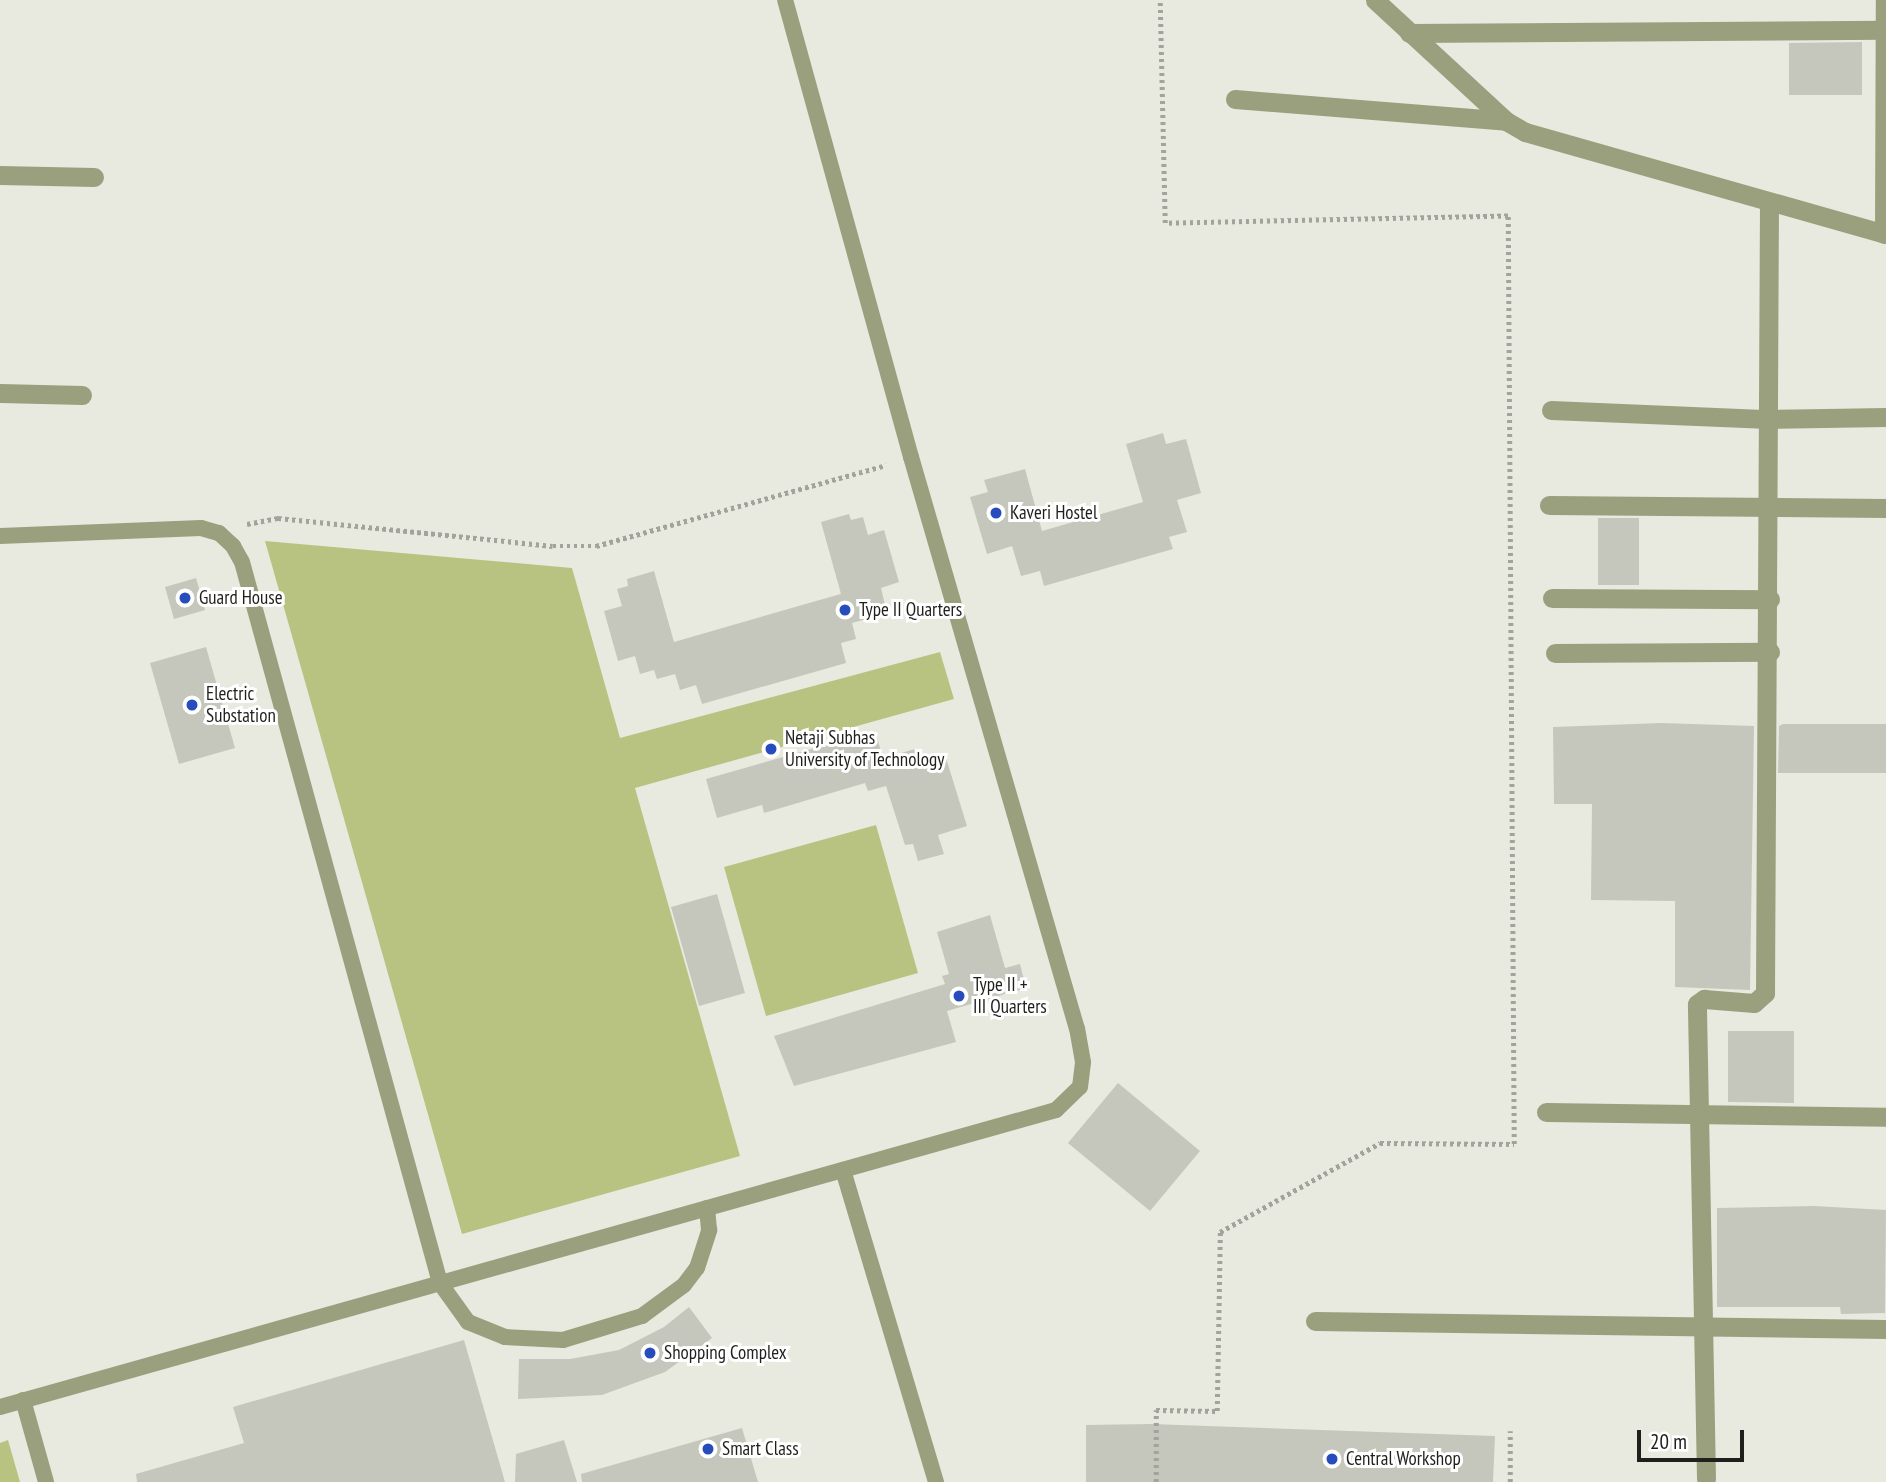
<!DOCTYPE html>
<html>
<head>
<meta charset="utf-8">
<style>
  body { margin:0 }
  #map { position:relative; width:1886px; height:1482px; overflow:hidden; background:#e8eadf; font-family:"PT Sans Narrow",sans-serif }
  div>[style] { position:absolute }
  .green>* { inset:0; background:#b9c381 }
  .building>* { inset:0; background:#c5c7bd }
  .path>* { height:4.5px; margin-top:-2.25px; transform-origin:0; background:repeating-linear-gradient(90deg,#a2a49b 0 3.5px,transparent 0 7px) }
  .service>* { height:16px; margin:-8px; padding:0 8px; transform-origin:8px; border-radius:8px; background:#9aa07e }
  .minor>* { height:19px; margin:-9.5px; padding:0 9.5px; transform-origin:9.5px; border-radius:9.5px; background:#9aa07e }
  .dots>* { width:19px; height:19px; translate:-50% -50%; box-sizing:border-box; border:4px solid #fff; border-radius:50% }
  span { translate:-50% -50%; white-space:nowrap; text-align:center; line-height:1.15; -webkit-text-stroke:6px #fff; paint-order:stroke }
  .poi-label { font-size:19px; color:#1f201c }
  .left { translate:0 -50%; text-align:left }
  .scale { position:absolute; left:1637px; top:1430px; width:107px; height:32px; box-sizing:border-box; border:4px solid #1f201c; border-top:0; padding-left:9px; font-size:21px; line-height:24px; white-space:nowrap; color:#1f201c; -webkit-text-stroke:5px #fff; paint-order:stroke }
</style>
</head>
<body>
<div id="map">
  <div class="green">
    <div style="clip-path:polygon(265px 541px,572px 568px,620px 738px,940px 652px,954px 699px,635px 788px,740px 1156px,462px 1234px)"></div>
    <div style="clip-path:polygon(876px 825px,918px 973px,766px 1016px,724px 867px)"></div>
    <div style="clip-path:polygon(8px 1440px,20px 1482px,0 1482px,0 1443px)"></div>
  </div>
  <div class="building">
    <div style="clip-path:polygon(1862px 42px,1862px 95px,1789px 95px,1789px 43px)"></div>
    <div style="clip-path:polygon(1163px 433px,1166px 444px,1186px 439px,1201px 493px,1177px 500px,1187px 532px,1169px 537px,1173px 549px,1044px 586px,1040px 571px,1021px 576px,1012px 546px,987px 554px,970px 497px,988px 492px,984px 480px,1025px 469px,1042px 531px,1143px 502px,1126px 444px)"></div>
    <div style="clip-path:polygon(849px 514px,851px 520px,863px 517px,868px 535px,884px 530px,899px 582px,881px 588px,885px 605px,872px 609px,874px 617px,852px 623px,856px 639px,841px 643px,846px 663px,702px 704px,696px 685px,680px 690px,675px 674px,657px 679px,654px 670px,640px 674px,635px 656px,618px 661px,604px 611px,622px 606px,617px 589px,628px 586px,627px 579px,654px 571px,674px 642px,816px 601px,841px 594px,821px 522px)"></div>
    <div style="clip-path:polygon(1598px 518px,1639px 518px,1639px 585px,1598px 585px)"></div>
    <div style="clip-path:polygon(196px 578px,205px 610px,174px 619px,165px 587px)"></div>
    <div style="clip-path:polygon(206px 647px,235px 748px,179px 764px,150px 663px)"></div>
    <div style="clip-path:polygon(1661px 723px,1754px 726px,1750px 990px,1675px 987px,1675px 901px,1591px 900px,1592px 804px,1554px 804px,1553px 727px)"></div>
    <div style="clip-path:polygon(1783px 724px,1886px 724px,1886px 773px,1778px 773px,1779px 726px)"></div>
    <div style="clip-path:polygon(875px 731px,883px 758px,915px 749px,920px 766px,946px 758px,967px 826px,938px 835px,944px 854px,918px 861px,913px 844px,905px 845px,886px 786px,868px 791px,865px 783px,764px 813px,762px 805px,717px 818px,706px 779px)"></div>
    <div style="clip-path:polygon(717px 894px,745px 993px,699px 1006px,671px 907px)"></div>
    <div style="clip-path:polygon(990px 915px,1005px 968px,1020px 964px,1026px 988px,947px 1011px,956px 1042px,794px 1086px,774px 1036px,945px 984px,942px 976px,949px 974px,937px 932px)"></div>
    <div style="clip-path:polygon(1728px 1031px,1794px 1031px,1794px 1103px,1728px 1102px)"></div>
    <div style="clip-path:polygon(1118px 1083px,1200px 1151px,1150px 1211px,1068px 1143px)"></div>
    <div style="clip-path:polygon(1814px 1206px,1886px 1210px,1885px 1313px,1841px 1314px,1840px 1307px,1717px 1307px,1717px 1208px)"></div>
    <div style="clip-path:polygon(689px 1307px,712px 1338px,665px 1372px,602px 1395px,518px 1399px,519px 1359px,570px 1359px,619px 1350px,664px 1327px)"></div>
    <div style="clip-path:polygon(464px 1340px,505px 1482px,137px 1482px,136px 1474px,244px 1443px,233px 1407px)"></div>
    <div style="clip-path:polygon(1151px 1424px,1495px 1436px,1493px 1482px,1086px 1482px,1086px 1425px)"></div>
    <div style="clip-path:polygon(742px 1428px,758px 1482px,582px 1482px,581px 1474px)"></div>
    <div style="clip-path:polygon(564px 1440px,577px 1482px,515px 1482px,516px 1454px)"></div>
  </div>
  <div class="path">
    <div style="left:247px;top:524px;width:32px;rotate:-11deg"></div>
    <div style="left:278px;top:518px;width:276px;rotate:5.8deg"></div>
    <div style="left:553px;top:546px;width:43px"></div>
    <div style="left:596px;top:546px;width:301px;rotate:-15.6deg"></div>
    <div style="left:1156px;top:1482px;width:72px;rotate:-90deg"></div>
    <div style="left:1156px;top:1410px;width:61px;rotate:0.9deg"></div>
    <div style="left:1217px;top:1411px;width:179px;rotate:-89deg"></div>
    <div style="left:1220px;top:1232px;width:183px;rotate:-29.1deg"></div>
    <div style="left:1380px;top:1143px;width:134px;rotate:0.4deg"></div>
    <div style="left:1514px;top:1144px;width:928px;rotate:-90.37deg"></div>
    <div style="left:1508px;top:216px;width:343px;rotate:178.8deg"></div>
    <div style="left:1165px;top:223px;width:223px;rotate:-91.3deg"></div>
    <div style="left:1510px;top:1482px;width:51px;rotate:-90deg"></div>
  </div>
  <div class="service">
    <div style="left:0;top:536px;width:201px;rotate:-2.3deg"></div>
    <div style="left:201px;top:528px;width:19px;rotate:16deg"></div>
    <div style="left:219px;top:533px;width:19px;rotate:43deg"></div>
    <div style="left:233px;top:546px;width:18px;rotate:61deg"></div>
    <div style="left:242px;top:562px;width:748px;rotate:74.64deg"></div>
    <div style="left:440px;top:1283px;width:48px;rotate:54.3deg"></div>
    <div style="left:468px;top:1322px;width:40px;rotate:22deg"></div>
    <div style="left:505px;top:1337px;width:58px;rotate:3deg"></div>
    <div style="left:563px;top:1340px;width:83px;rotate:-16.9deg"></div>
    <div style="left:642px;top:1316px;width:52px;rotate:-36.4deg"></div>
    <div style="left:684px;top:1285px;width:21px;rotate:-53deg"></div>
    <div style="left:697px;top:1268px;width:40px;rotate:-72deg"></div>
    <div style="left:709px;top:1230px;width:22px;rotate:-95deg"></div>
    <div style="left:843px;top:1170px;width:326px;rotate:73.4deg"></div>
    <div style="left:23px;top:1400px;width:85px;rotate:74.3deg"></div>
    <div style="left:0;top:1407px;width:1097px;rotate:-15.71deg"></div>
    <div style="left:1056px;top:1110px;width:33px;rotate:-44deg"></div>
    <div style="left:1080px;top:1087px;width:25px;rotate:-83deg"></div>
    <div style="left:1083px;top:1062px;width:34px;rotate:-100deg"></div>
    <div style="left:1077px;top:1029px;width:596px;rotate:-106.18deg"></div>
    <div style="left:911px;top:457px;width:474px;rotate:-105.4deg"></div>
  </div>
  <div class="minor">
    <div style="left:1375px;top:0;width:178px;rotate:42.7deg"></div>
    <div style="left:1506px;top:121px;width:22px;rotate:30deg"></div>
    <div style="left:1525px;top:132px;width:375px;rotate:15.8deg"></div>
    <div style="left:1409px;top:33px;width:477px;rotate:-0.4deg"></div>
    <div style="left:1235px;top:99px;width:272px;rotate:4.6deg"></div>
    <div style="left:0;top:175px;width:94px;rotate:1.2deg"></div>
    <div style="left:1884px;top:234px;width:234px;rotate:-89.8deg"></div>
    <div style="left:0;top:393px;width:82px;rotate:1.4deg"></div>
    <div style="left:1551px;top:410px;width:218px;rotate:2.4deg"></div>
    <div style="left:1769px;top:419px;width:117px;rotate:-1deg"></div>
    <div style="left:1549px;top:505px;width:337px;rotate:0.5deg"></div>
    <div style="left:1552px;top:598px;width:218px;rotate:0.3deg"></div>
    <div style="left:1555px;top:653px;width:215px;rotate:-0.3deg"></div>
    <div style="left:1546px;top:1112px;width:340px;rotate:0.8deg"></div>
    <div style="left:1315px;top:1321px;width:571px;rotate:0.8deg"></div>
    <div style="left:1706px;top:1478px;width:474px;rotate:-91.1deg"></div>
    <div style="left:1697px;top:1004px;width:9px;rotate:-36deg"></div>
    <div style="left:1704px;top:999px;width:50px;rotate:4.6deg"></div>
    <div style="left:1754px;top:1003px;width:15px;rotate:-42deg"></div>
    <div style="left:1765px;top:993px;width:791px;rotate:-89.71deg"></div>
  </div>
  <div class="dots">
    <div style="left:996px;top:513px;background:#274cbb"></div>
    <div style="left:185px;top:598px;background:#274cbb"></div>
    <div style="left:845px;top:610px;background:#274cbb"></div>
    <div style="left:192px;top:705px;background:#274cbb"></div>
    <div style="left:771px;top:749px;background:#274cbb"></div>
    <div style="left:959px;top:996px;background:#274cbb"></div>
    <div style="left:650px;top:1353px;background:#274cbb"></div>
    <div style="left:708px;top:1449px;background:#274cbb"></div>
    <div style="left:1332px;top:1459px;background:#274cbb"></div>
  </div>
  <div class="poi-label">
    <span class="left" style="left:1010px;top:513px">Kaveri Hostel</span>
    <span class="left" style="left:199px;top:598px">Guard House</span>
    <span class="left" style="left:859px;top:610px">Type II Quarters</span>
    <span class="left" style="left:206px;top:705px">Electric<br>Substation</span>
    <span class="left" style="left:785px;top:749px">Netaji Subhas<br>University of Technology</span>
    <span class="left" style="left:973px;top:996px">Type II +<br>III Quarters</span>
    <span class="left" style="left:664px;top:1353px">Shopping Complex</span>
    <span class="left" style="left:722px;top:1449px">Smart Class</span>
    <span class="left" style="left:1346px;top:1459px">Central Workshop</span>
  </div>
  <div class="scale">20 m</div>
</div>
</body>
</html>
